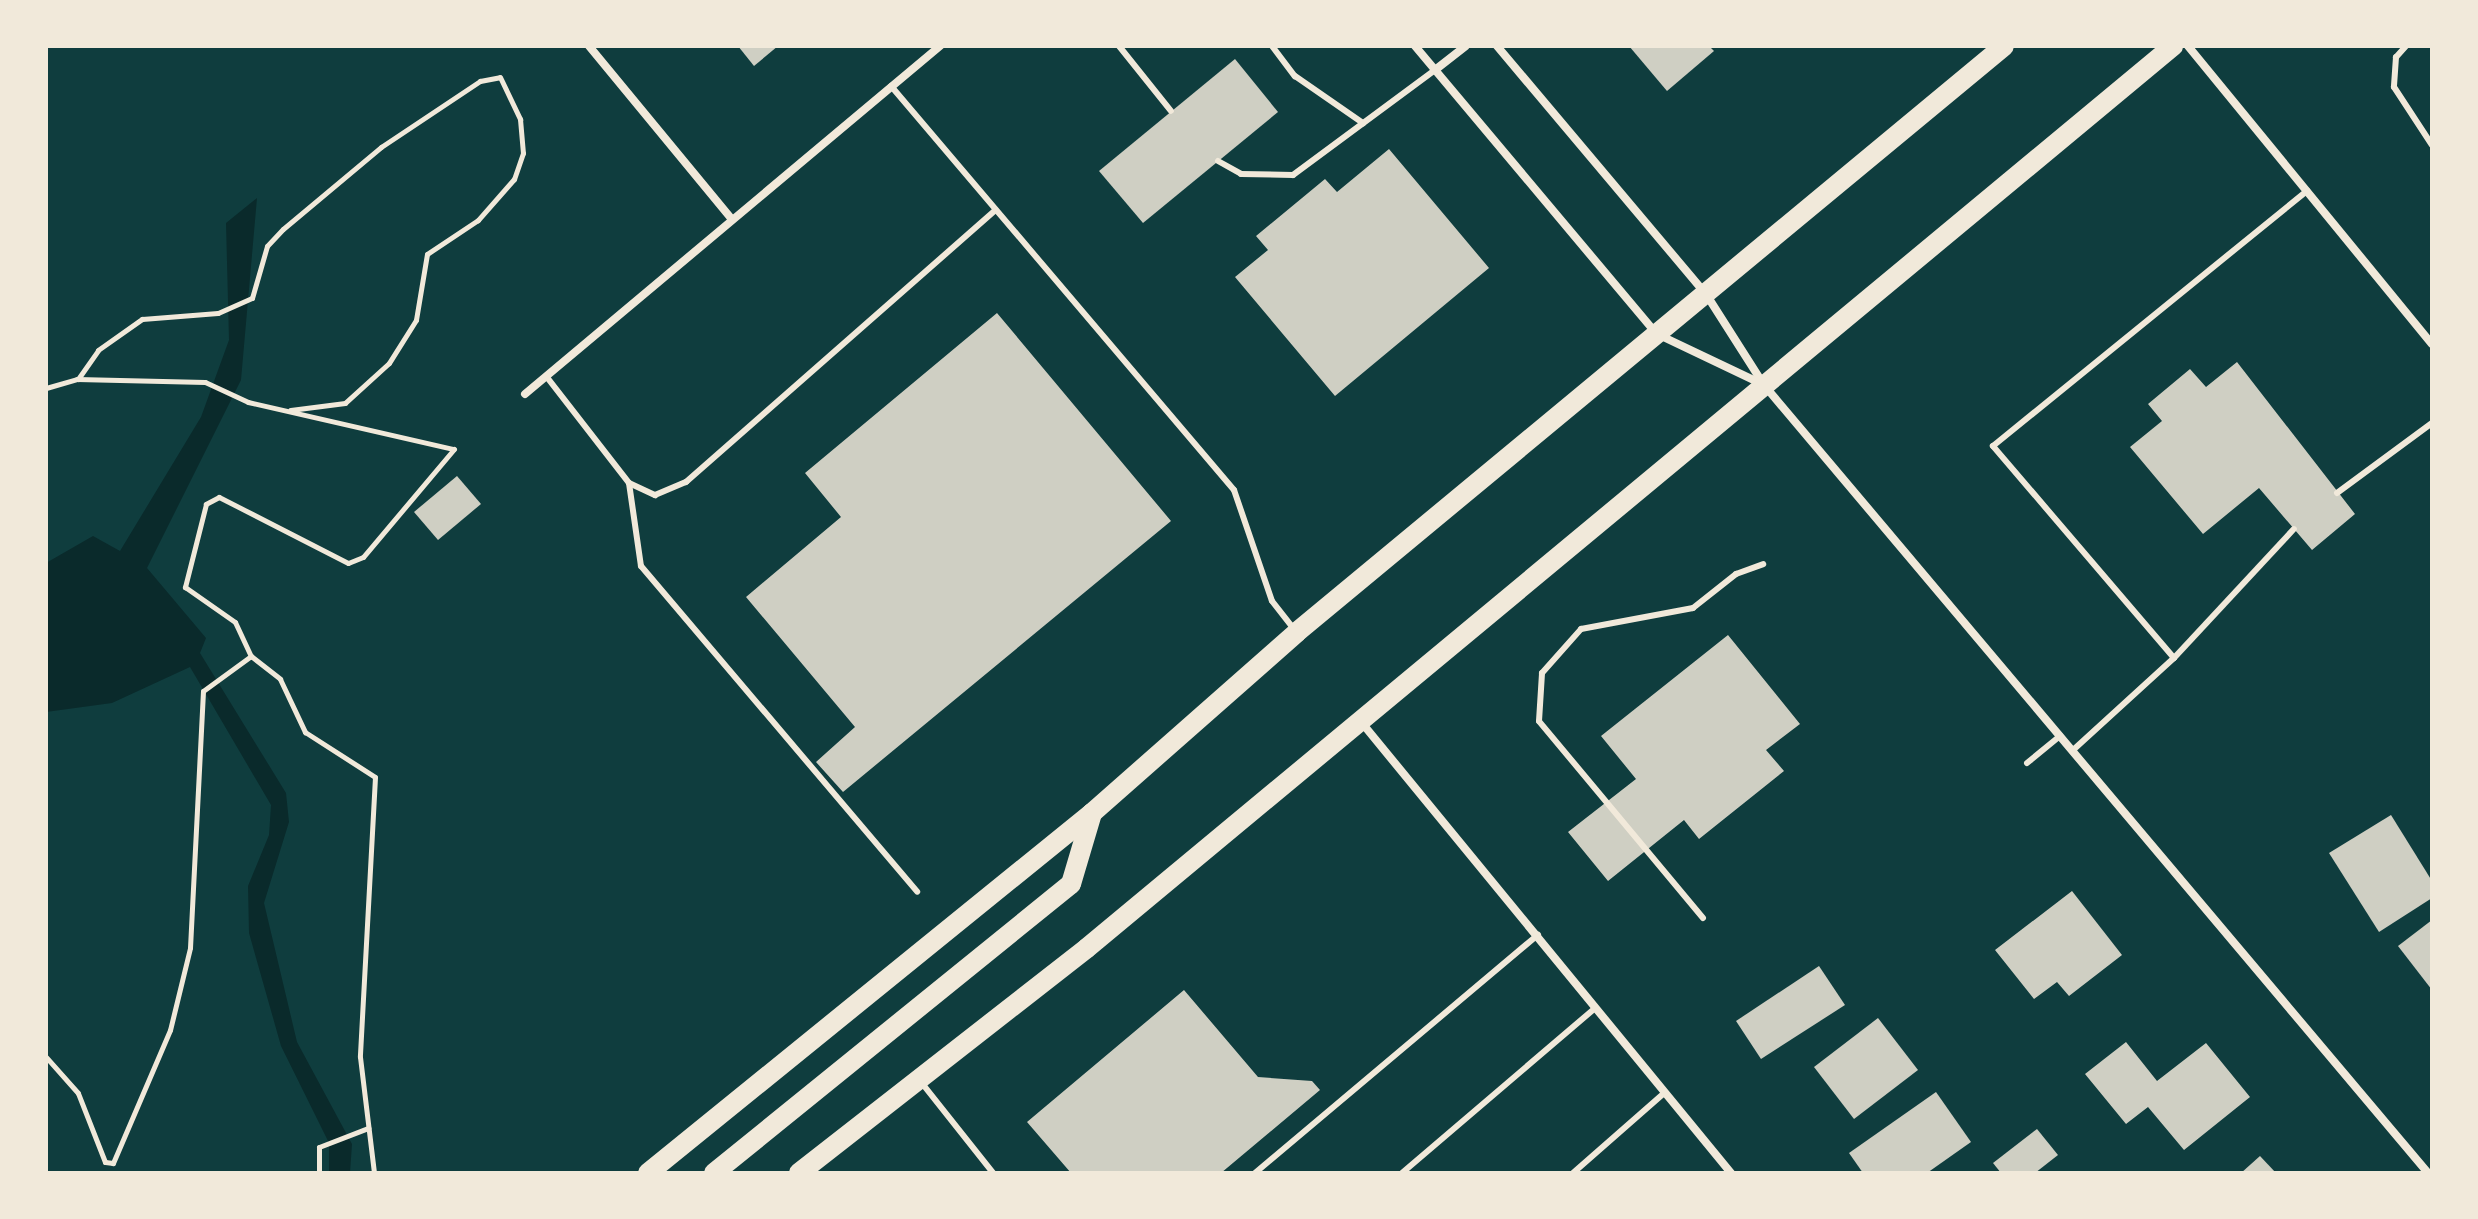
<!DOCTYPE html>
<html>
<head>
<meta charset="utf-8">
<style>
  body { margin:0 }
  #map { position:relative; width:2478px; height:1219px; overflow:hidden; background:#0f3d3e; font-family:"Source Serif 4",serif }
  div>[style] { position:absolute }
  .water>* { inset:0; background:#0a2a2b }
  .building>* { inset:0; background:#cfcfc3 }
  .path>* { height:5px; margin:-2.5px; padding:0 2.5px; transform-origin:2.5px; border-radius:2.5px; background:#f1e9da }
  .service>* { height:6px; margin:-3px; padding:0 3px; transform-origin:3px; border-radius:3px; background:#f1e9da }
  .minor>* { height:8px; margin:-4px; padding:0 4px; transform-origin:4px; border-radius:4px; background:#f1e9da }
  .primary>* { height:20px; margin:-10px; padding:0 10px; transform-origin:10px; border-radius:10px; background:#f1e9da }
  span { translate:-50% -50%; white-space:nowrap; text-align:center; line-height:1.15; -webkit-text-stroke:8px #f1e9da; paint-order:stroke }
  .frame { position:absolute; inset:0; border:48px solid #f1e9da; pointer-events:none }
</style>
</head>
<body>
<div id="map">
  <div class="water">
    <div style="clip-path:polygon(257px 198px,241px 380px,147px 568px,206px 638px,200px 653px,286px 793px,289px 822px,264px 903px,297px 1042px,352px 1144px,350px 1173px,329px 1173px,329px 1143px,281px 1046px,249px 933px,248px 886px,269px 835px,271px 805px,190px 667px,112px 703px,46px 712px,46px 563px,93px 536px,120px 551px,201px 417px,229px 340px,226px 223px)"></div>
  </div>
  <div class="building">
    <div style="clip-path:polygon(738px 46px,778px 46px,754px 66px)"></div>
    <div style="clip-path:polygon(1629px 46px,1709px 46px,1714px 51px,1667px 91px)"></div>
    <div style="clip-path:polygon(1235px 59px,1278px 112px,1143px 223px,1099px 171px)"></div>
    <div style="clip-path:polygon(1389px 149px,1489px 268px,1335px 396px,1235px 277px,1268px 250px,1256px 236px,1325px 179px,1337px 192px)"></div>
    <div style="clip-path:polygon(997px 313px,1171px 521px,843px 792px,816px 762px,855px 727px,746px 597px,841px 517px,805px 473px)"></div>
    <div style="clip-path:polygon(2237px 362px,2355px 514px,2312px 550px,2259px 488px,2203px 534px,2130px 447px,2162px 421px,2148px 404px,2190px 369px,2206px 387px)"></div>
    <div style="clip-path:polygon(457px 476px,481px 504px,438px 540px,414px 512px)"></div>
    <div style="clip-path:polygon(1728px 635px,1800px 724px,1766px 750px,1784px 771px,1699px 839px,1684px 820px,1608px 881px,1568px 832px,1636px 779px,1601px 736px)"></div>
    <div style="clip-path:polygon(2391px 815px,2432px 881px,2432px 898px,2379px 932px,2329px 853px)"></div>
    <div style="clip-path:polygon(2072px 891px,2122px 955px,2069px 996px,2057px 982px,2034px 999px,1995px 950px)"></div>
    <div style="clip-path:polygon(2432px 920px,2432px 990px,2398px 946px)"></div>
    <div style="clip-path:polygon(1819px 966px,1845px 1005px,1761px 1059px,1736px 1021px)"></div>
    <div style="clip-path:polygon(1184px 990px,1258px 1077px,1312px 1081px,1320px 1090px,1221px 1173px,1071px 1173px,1027px 1122px)"></div>
    <div style="clip-path:polygon(1878px 1018px,1918px 1070px,1854px 1119px,1814px 1067px)"></div>
    <div style="clip-path:polygon(2126px 1042px,2157px 1081px,2206px 1043px,2250px 1097px,2184px 1150px,2148px 1107px,2126px 1124px,2085px 1074px)"></div>
    <div style="clip-path:polygon(1936px 1092px,1971px 1142px,1927px 1173px,1863px 1173px,1849px 1153px)"></div>
    <div style="clip-path:polygon(2037px 1129px,2058px 1155px,2035px 1173px,2001px 1173px,1993px 1163px)"></div>
    <div style="clip-path:polygon(2260px 1156px,2276px 1173px,2241px 1173px)"></div>
  </div>
  <div class="path">
    <div style="left:78px;top:379px;width:35px;rotate:-55deg"></div>
    <div style="left:98px;top:350px;width:54px;rotate:-35.2deg"></div>
    <div style="left:142px;top:319px;width:76px;rotate:-4.5deg"></div>
    <div style="left:218px;top:313px;width:37px;rotate:-24deg"></div>
    <div style="left:252px;top:298px;width:54px;rotate:-73.9deg"></div>
    <div style="left:267px;top:246px;width:23px;rotate:-47deg"></div>
    <div style="left:283px;top:229px;width:128px;rotate:-39.9deg"></div>
    <div style="left:381px;top:147px;width:119px;rotate:-33.7deg"></div>
    <div style="left:480px;top:81px;width:20px;rotate:-11deg"></div>
    <div style="left:500px;top:77px;width:47px;rotate:64.5deg"></div>
    <div style="left:520px;top:119px;width:34px;rotate:85deg"></div>
    <div style="left:523px;top:153px;width:28px;rotate:109deg"></div>
    <div style="left:514px;top:179px;width:55px;rotate:131.3deg"></div>
    <div style="left:478px;top:220px;width:61px;rotate:146.3deg"></div>
    <div style="left:427px;top:254px;width:67px;rotate:99.5deg"></div>
    <div style="left:416px;top:320px;width:51px;rotate:122.1deg"></div>
    <div style="left:389px;top:363px;width:59px;rotate:137.7deg"></div>
    <div style="left:345px;top:403px;width:55px;rotate:172.7deg"></div>
    <div style="left:46px;top:388px;width:32px;rotate:-16deg"></div>
    <div style="left:77px;top:379px;width:128px;rotate:1.3deg"></div>
    <div style="left:205px;top:382px;width:47px;rotate:24.9deg"></div>
    <div style="left:248px;top:402px;width:211px;rotate:12.9deg"></div>
    <div style="left:454px;top:449px;width:141px;rotate:130.1deg"></div>
    <div style="left:363px;top:557px;width:16px;rotate:158deg"></div>
    <div style="left:348px;top:563px;width:145px;rotate:-152.9deg"></div>
    <div style="left:219px;top:497px;width:15px;rotate:152deg"></div>
    <div style="left:206px;top:504px;width:86px;rotate:104.2deg"></div>
    <div style="left:185px;top:587px;width:61px;rotate:35deg"></div>
    <div style="left:235px;top:622px;width:38px;rotate:65deg"></div>
    <div style="left:251px;top:656px;width:59px;rotate:143.9deg"></div>
    <div style="left:203px;top:691px;width:257px;rotate:92.9deg"></div>
    <div style="left:190px;top:948px;width:84px;rotate:103.7deg"></div>
    <div style="left:170px;top:1030px;width:145px;rotate:113.2deg"></div>
    <div style="left:113px;top:1163px;width:8px;rotate:-173deg"></div>
    <div style="left:105px;top:1162px;width:74px;rotate:-111.4deg"></div>
    <div style="left:78px;top:1093px;width:48px;rotate:-131.6deg"></div>
    <div style="left:251px;top:656px;width:37px;rotate:38deg"></div>
    <div style="left:280px;top:679px;width:59px;rotate:64.7deg"></div>
    <div style="left:305px;top:732px;width:83px;rotate:32.7deg"></div>
    <div style="left:375px;top:777px;width:280px;rotate:93.1deg"></div>
    <div style="left:360px;top:1057px;width:117px;rotate:83.1deg"></div>
    <div style="left:319px;top:1173px;width:26px;rotate:-90deg"></div>
    <div style="left:319px;top:1147px;width:53px;rotate:-21.2deg"></div>
  </div>
  <div class="service">
    <div style="left:1119px;top:46px;width:83px;rotate:51.3deg"></div>
    <div style="left:1272px;top:46px;width:38px;rotate:53deg"></div>
    <div style="left:1295px;top:76px;width:83px;rotate:34.7deg"></div>
    <div style="left:2406px;top:46px;width:15px;rotate:132deg"></div>
    <div style="left:2396px;top:57px;width:30px;rotate:94deg"></div>
    <div style="left:2394px;top:87px;width:69px;rotate:56.8deg"></div>
    <div style="left:891px;top:86px;width:530px;rotate:49.67deg"></div>
    <div style="left:1234px;top:490px;width:117px;rotate:71.1deg"></div>
    <div style="left:1272px;top:601px;width:37px;rotate:52deg"></div>
    <div style="left:1218px;top:161px;width:26px;rotate:29deg"></div>
    <div style="left:1241px;top:174px;width:52px;rotate:1.1deg"></div>
    <div style="left:1293px;top:175px;width:177px;rotate:-36.5deg"></div>
    <div style="left:546px;top:376px;width:135px;rotate:52.2deg"></div>
    <div style="left:629px;top:483px;width:29px;rotate:25deg"></div>
    <div style="left:655px;top:495px;width:34px;rotate:-23deg"></div>
    <div style="left:686px;top:482px;width:412px;rotate:-41.3deg"></div>
    <div style="left:629px;top:483px;width:84px;rotate:81.8deg"></div>
    <div style="left:641px;top:566px;width:427px;rotate:49.7deg"></div>
    <div style="left:2337px;top:493px;width:118px;rotate:-36.4deg"></div>
    <div style="left:2174px;top:658px;width:279px;rotate:-130.5deg"></div>
    <div style="left:1993px;top:446px;width:405px;rotate:-39.1deg"></div>
    <div style="left:2072px;top:751px;width:138px;rotate:-42.4deg"></div>
    <div style="left:2174px;top:658px;width:176px;rotate:-47.1deg"></div>
    <div style="left:2027px;top:763px;width:43px;rotate:-39.3deg"></div>
    <div style="left:1703px;top:918px;width:256px;rotate:-129.8deg"></div>
    <div style="left:1539px;top:721px;width:48px;rotate:-86.4deg"></div>
    <div style="left:1542px;top:673px;width:59px;rotate:-48.4deg"></div>
    <div style="left:1581px;top:629px;width:114px;rotate:-10.6deg"></div>
    <div style="left:1693px;top:608px;width:55px;rotate:-38.3deg"></div>
    <div style="left:1736px;top:574px;width:29px;rotate:-20deg"></div>
    <div style="left:921px;top:1082px;width:116px;rotate:51.6deg"></div>
    <div style="left:1255px;top:1173px;width:370px;rotate:-40.1deg"></div>
    <div style="left:1402px;top:1173px;width:253px;rotate:-40.5deg"></div>
    <div style="left:1573px;top:1173px;width:121px;rotate:-41.3deg"></div>
  </div>
  <div class="minor">
    <div style="left:589px;top:46px;width:222px;rotate:50.5deg"></div>
    <div style="left:1415px;top:46px;width:376px;rotate:50deg"></div>
    <div style="left:1657px;top:334px;width:119px;rotate:25.5deg"></div>
    <div style="left:1497px;top:46px;width:324px;rotate:49.9deg"></div>
    <div style="left:1706px;top:294px;width:108px;rotate:57.5deg"></div>
    <div style="left:1764px;top:385px;width:1030px;rotate:49.88deg"></div>
    <div style="left:2188px;top:46px;width:385px;rotate:50.7deg"></div>
    <div style="left:1435px;top:70px;width:39px;rotate:-38deg"></div>
    <div style="left:525px;top:394px;width:542px;rotate:-39.98deg"></div>
    <div style="left:1362px;top:723px;width:582px;rotate:50.65deg"></div>
  </div>
  <div class="primary">
    <div style="left:648px;top:1173px;width:572px;rotate:-39.04deg"></div>
    <div style="left:1092px;top:813px;width:273px;rotate:-41.4deg"></div>
    <div style="left:1297px;top:632px;width:918px;rotate:-39.65deg"></div>
    <div style="left:714px;top:1173px;width:459px;rotate:-39deg"></div>
    <div style="left:1071px;top:884px;width:74px;rotate:-73.5deg"></div>
    <div style="left:799px;top:1173px;width:365px;rotate:-38deg"></div>
    <div style="left:1087px;top:948px;width:1412px;rotate:-39.71deg"></div>
  </div>
  <div class="frame"></div>
</div>
</body>
</html>
